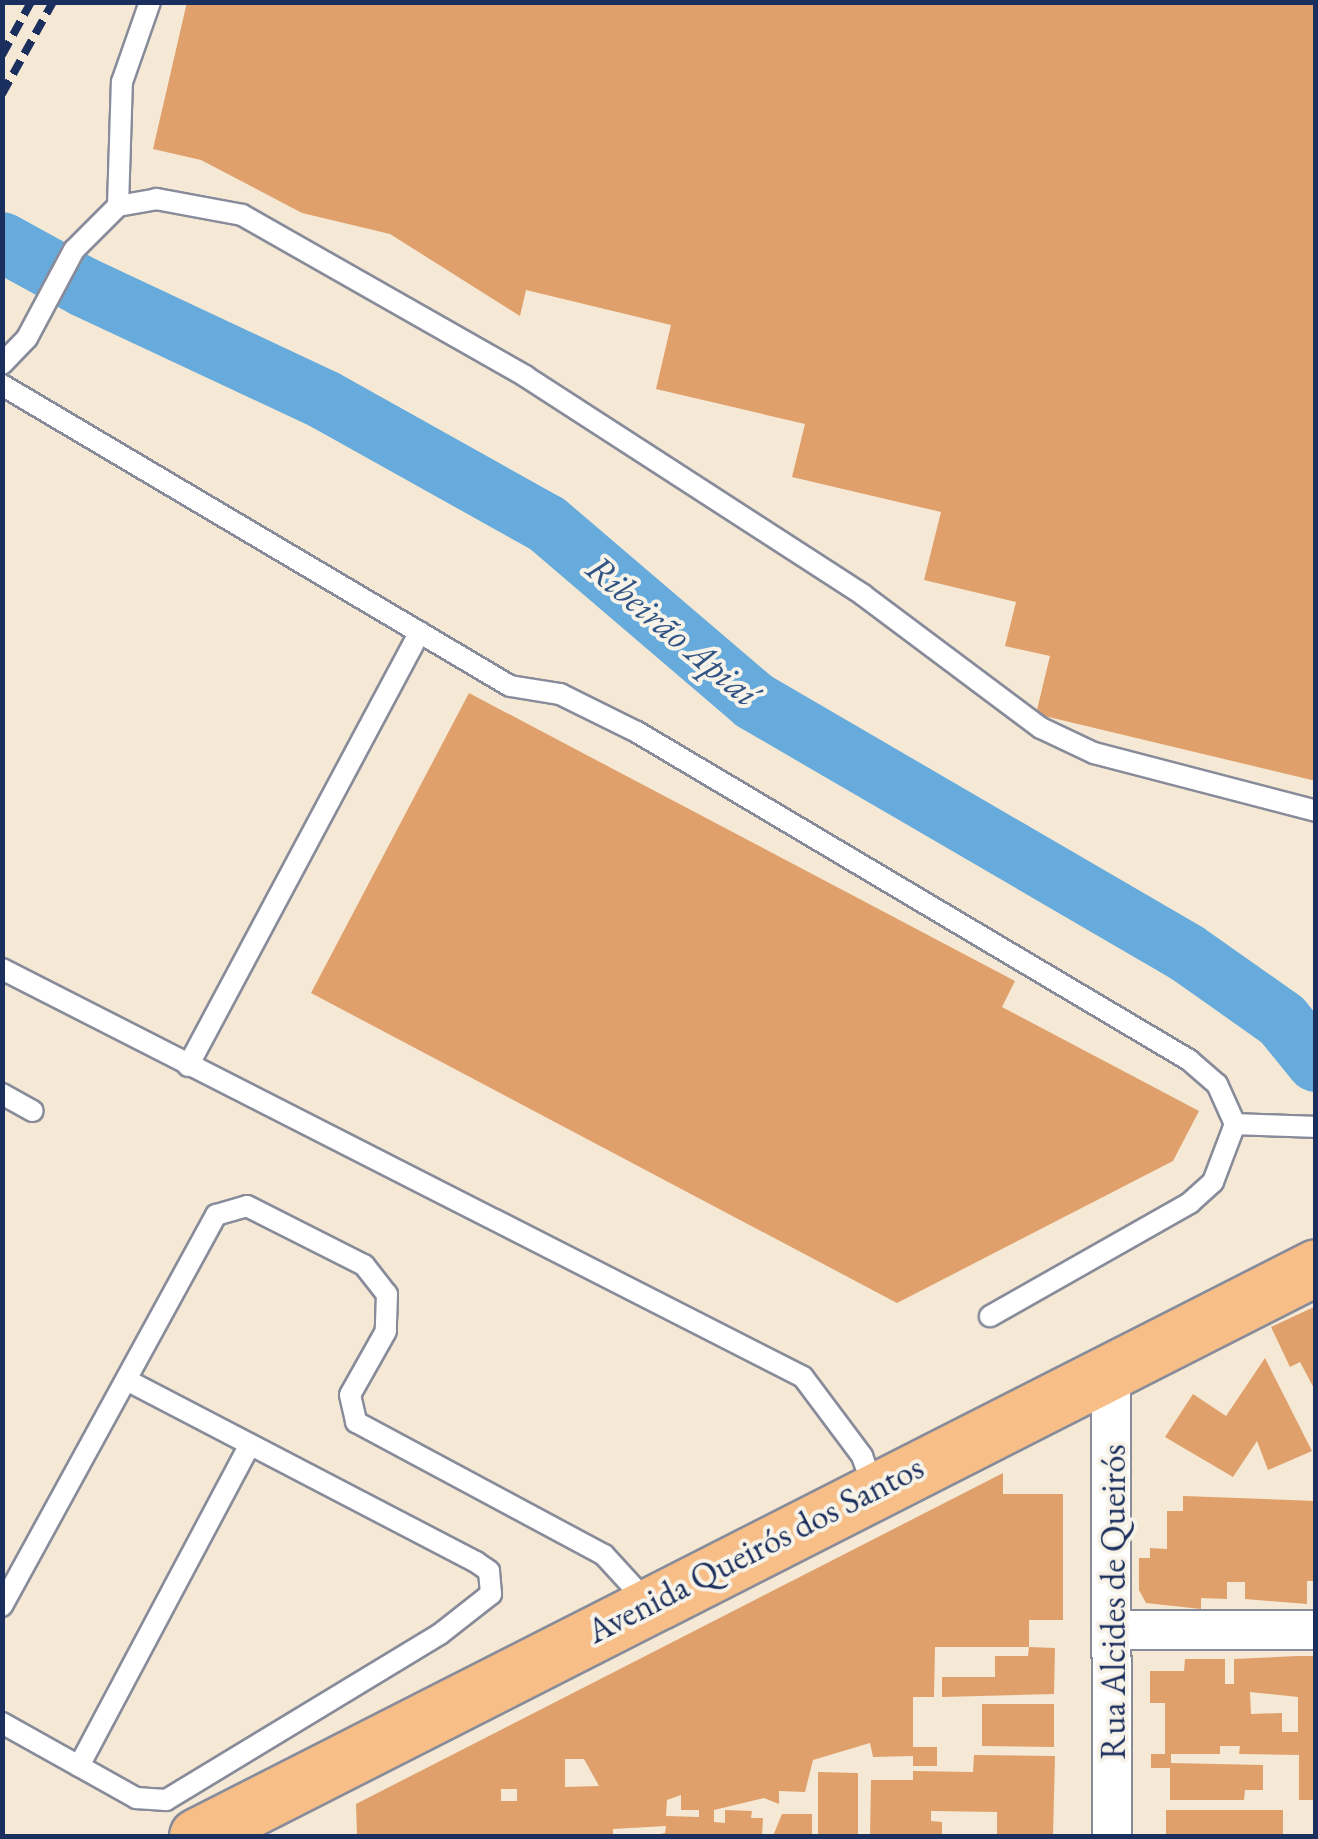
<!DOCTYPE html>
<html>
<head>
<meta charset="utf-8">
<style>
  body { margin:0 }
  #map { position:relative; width:1318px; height:1839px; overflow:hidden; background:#f5e9d5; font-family:"EB Garamond",serif }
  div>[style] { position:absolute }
  .river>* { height:60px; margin:-30px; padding:0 30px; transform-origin:30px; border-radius:30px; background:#67abdc }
  .building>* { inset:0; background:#e0a06b }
  .roads { filter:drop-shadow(2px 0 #888c9a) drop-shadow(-2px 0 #888c9a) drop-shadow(0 2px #888c9a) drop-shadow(0 -2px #888c9a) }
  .service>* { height:20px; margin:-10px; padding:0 10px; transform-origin:10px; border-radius:10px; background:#fff }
  .minor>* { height:38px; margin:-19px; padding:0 19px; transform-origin:19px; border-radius:19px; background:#fff }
  .primary>* { height:55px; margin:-27.5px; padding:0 27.5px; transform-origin:27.5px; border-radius:27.5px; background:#f7be88 }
  .rail>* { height:8px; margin-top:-4px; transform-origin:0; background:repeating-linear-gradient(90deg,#1b2f5e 0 15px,transparent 0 23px) }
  span { translate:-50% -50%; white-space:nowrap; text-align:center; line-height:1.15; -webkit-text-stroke:8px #f7f3e8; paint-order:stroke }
  .street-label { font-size:35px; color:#1b2f5e }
  .water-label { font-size:38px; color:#325484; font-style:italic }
  .frame { position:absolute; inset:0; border:5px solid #1b2f5e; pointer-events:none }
</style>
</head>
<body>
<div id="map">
  <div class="river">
    <div style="left:2px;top:242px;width:94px;rotate:28.8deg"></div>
    <div style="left:84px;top:287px;width:266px;rotate:25.1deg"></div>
    <div style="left:325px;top:400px;width:254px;rotate:29.2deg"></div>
    <div style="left:547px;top:524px;width:272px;rotate:40.5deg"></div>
    <div style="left:754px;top:701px;width:501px;rotate:30.2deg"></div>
    <div style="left:1187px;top:953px;width:116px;rotate:35.2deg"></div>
    <div style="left:1282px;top:1020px;width:54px;rotate:51deg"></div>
  </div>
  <div class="building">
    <div style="clip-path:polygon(187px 2px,1316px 2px,1316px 781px,1036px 714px,1050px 656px,1005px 646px,1016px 602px,924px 580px,941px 512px,792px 477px,805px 424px,656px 389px,671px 325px,526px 290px,520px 316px,390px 234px,302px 213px,201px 160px,153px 149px)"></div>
    <div style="clip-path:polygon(469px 693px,1015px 981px,1002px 1007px,1199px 1111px,1173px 1161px,897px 1303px,311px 993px)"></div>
    <div style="clip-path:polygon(1316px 1306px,1316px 1392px,1300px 1362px,1290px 1367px,1271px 1327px)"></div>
    <div style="clip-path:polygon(1265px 1358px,1312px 1451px,1268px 1470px,1257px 1441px,1233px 1477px,1165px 1437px,1193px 1394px,1226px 1416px)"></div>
    <div style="clip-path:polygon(evenodd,1003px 1473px,1003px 1494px,1063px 1494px,1063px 1620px,1029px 1620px,1029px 1647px,935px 1647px,934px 1697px,913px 1697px,913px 1747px,937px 1747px,937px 1766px,913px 1766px,913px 1756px,873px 1757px,870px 1743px,813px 1760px,805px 1792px,779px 1791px,779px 1804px,764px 1798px,714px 1810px,714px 1822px,725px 1823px,725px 1810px,752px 1811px,751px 1818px,763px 1818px,762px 1836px,651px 1836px,665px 1833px,666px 1826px,613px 1829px,613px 1836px,357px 1836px,356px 1804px,1003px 1473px,565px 1759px,584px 1759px,599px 1786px,565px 1787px,565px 1759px,1003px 1473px,501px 1789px,517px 1789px,517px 1801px,501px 1801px,501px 1789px,1003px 1473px,681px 1795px,681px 1810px,699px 1810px,699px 1817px,666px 1816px,667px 1800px,681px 1795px)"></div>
    <div style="clip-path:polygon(1183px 1496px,1316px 1501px,1316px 1581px,1307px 1581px,1307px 1604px,1245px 1599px,1245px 1582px,1227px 1582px,1227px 1599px,1201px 1598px,1201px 1609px,1146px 1603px,1139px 1590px,1139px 1558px,1150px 1558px,1150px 1548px,1167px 1549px,1167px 1511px,1183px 1511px)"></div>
    <div style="clip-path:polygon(1029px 1647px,1055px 1648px,1054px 1694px,942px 1697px,942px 1677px,995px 1677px,995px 1656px,1028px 1656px)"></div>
    <div style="clip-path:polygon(evenodd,1297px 1656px,1316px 1656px,1316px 1800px,1299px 1800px,1299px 1755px,1239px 1754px,1240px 1746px,1220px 1746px,1220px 1754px,1171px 1754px,1171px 1763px,1263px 1765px,1263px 1790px,1245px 1790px,1244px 1800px,1170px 1800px,1170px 1768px,1151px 1768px,1151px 1754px,1165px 1754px,1165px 1703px,1150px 1703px,1150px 1671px,1184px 1671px,1185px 1659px,1225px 1659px,1225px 1684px,1234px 1684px,1234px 1659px,1297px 1656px,1250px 1692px,1298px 1697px,1298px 1732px,1282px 1732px,1282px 1713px,1251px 1714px,1250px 1692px)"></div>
    <div style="clip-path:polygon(982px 1704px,1054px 1704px,1054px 1747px,982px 1746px)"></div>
    <div style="clip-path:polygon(974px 1755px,1055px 1756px,1053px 1836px,997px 1835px,997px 1812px,931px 1811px,931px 1821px,942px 1822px,942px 1836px,870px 1836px,871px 1780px,913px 1780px,913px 1771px,973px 1772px)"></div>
    <div style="clip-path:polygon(818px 1772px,858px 1773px,858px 1836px,818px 1836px)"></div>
    <div style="clip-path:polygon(1166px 1810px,1283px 1810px,1283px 1836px,1166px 1836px)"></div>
    <div style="clip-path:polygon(782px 1814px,812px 1814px,812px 1836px,773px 1836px)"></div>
  </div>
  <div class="roads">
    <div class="service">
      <div style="left:118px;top:206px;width:124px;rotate:-88.2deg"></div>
      <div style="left:122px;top:82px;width:85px;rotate:-70.7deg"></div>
      <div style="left:2px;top:364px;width:36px;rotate:-46deg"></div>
      <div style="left:27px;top:338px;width:100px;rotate:-61.9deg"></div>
      <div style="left:74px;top:250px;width:62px;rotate:-45deg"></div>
      <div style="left:118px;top:206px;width:39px;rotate:-10deg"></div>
      <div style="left:156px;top:199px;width:87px;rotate:10.5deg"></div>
      <div style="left:242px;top:215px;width:326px;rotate:29.6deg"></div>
      <div style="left:525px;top:376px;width:403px;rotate:32.9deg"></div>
      <div style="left:863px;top:595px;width:222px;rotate:36.8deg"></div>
      <div style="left:1041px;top:728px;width:59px;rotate:25.3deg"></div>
      <div style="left:1094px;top:753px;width:229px;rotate:14.6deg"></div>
      <div style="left:2px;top:385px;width:590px;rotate:30.65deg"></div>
      <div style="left:510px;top:686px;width:51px;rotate:9.1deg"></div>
      <div style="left:560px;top:694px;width:86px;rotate:26.3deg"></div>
      <div style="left:637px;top:732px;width:642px;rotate:30.72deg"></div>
      <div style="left:1189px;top:1060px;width:37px;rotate:41deg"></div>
      <div style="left:1217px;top:1084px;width:44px;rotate:65.8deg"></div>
      <div style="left:1235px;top:1124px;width:62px;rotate:110.8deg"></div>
      <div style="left:1213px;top:1182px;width:31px;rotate:138deg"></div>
      <div style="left:1190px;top:1203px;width:230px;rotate:150.5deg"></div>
      <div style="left:2px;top:969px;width:899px;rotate:26.99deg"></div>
      <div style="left:803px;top:1377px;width:99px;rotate:53.2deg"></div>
      <div style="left:862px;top:1456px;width:35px;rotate:70deg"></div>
      <div style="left:188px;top:1066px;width:492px;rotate:-61.9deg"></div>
      <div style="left:2px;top:1094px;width:35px;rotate:29deg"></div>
      <div style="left:1235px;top:1124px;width:81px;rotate:2.1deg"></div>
      <div style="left:2px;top:1606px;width:446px;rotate:-61.3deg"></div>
      <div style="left:216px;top:1215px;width:32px;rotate:-16deg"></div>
      <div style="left:247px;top:1206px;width:131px;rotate:26.8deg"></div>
      <div style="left:364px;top:1265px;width:37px;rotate:52deg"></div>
      <div style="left:387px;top:1294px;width:37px;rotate:92deg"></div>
      <div style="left:386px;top:1331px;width:73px;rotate:119.4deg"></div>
      <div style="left:350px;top:1395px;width:28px;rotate:77deg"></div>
      <div style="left:356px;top:1422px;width:281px;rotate:28.2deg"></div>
      <div style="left:604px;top:1555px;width:65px;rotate:47.5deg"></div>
      <div style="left:2px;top:1723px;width:154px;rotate:29.2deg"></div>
      <div style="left:136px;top:1798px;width:30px;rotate:4deg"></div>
      <div style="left:166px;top:1800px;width:320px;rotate:-31.2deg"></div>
      <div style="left:440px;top:1634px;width:65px;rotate:-38.1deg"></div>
      <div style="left:491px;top:1594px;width:23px;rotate:-95deg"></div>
      <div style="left:489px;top:1571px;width:16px;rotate:-145deg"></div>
      <div style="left:476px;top:1562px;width:394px;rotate:-152.5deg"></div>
      <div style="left:79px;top:1766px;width:364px;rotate:-62deg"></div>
    </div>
    <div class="minor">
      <div style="left:1111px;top:1367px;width:469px;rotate:89.9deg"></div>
      <div style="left:1114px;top:1630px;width:202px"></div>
    </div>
    <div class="primary">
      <div style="left:197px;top:1836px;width:1255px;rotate:-26.95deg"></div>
    </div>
  </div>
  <div class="rail">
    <div style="left:2px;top:55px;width:60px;rotate:-61.3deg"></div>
    <div style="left:2px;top:94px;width:105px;rotate:-61deg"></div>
  </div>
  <div class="street-label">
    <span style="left:755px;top:1549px;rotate:-27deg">Avenida Queirós dos Santos</span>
    <span style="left:1113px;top:1602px;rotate:-90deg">Rua Alcides de Queirós</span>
  </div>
  <div class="water-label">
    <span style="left:673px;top:630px;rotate:40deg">Ribeirão Apiaí</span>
  </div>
  <div class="frame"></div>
</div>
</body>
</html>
